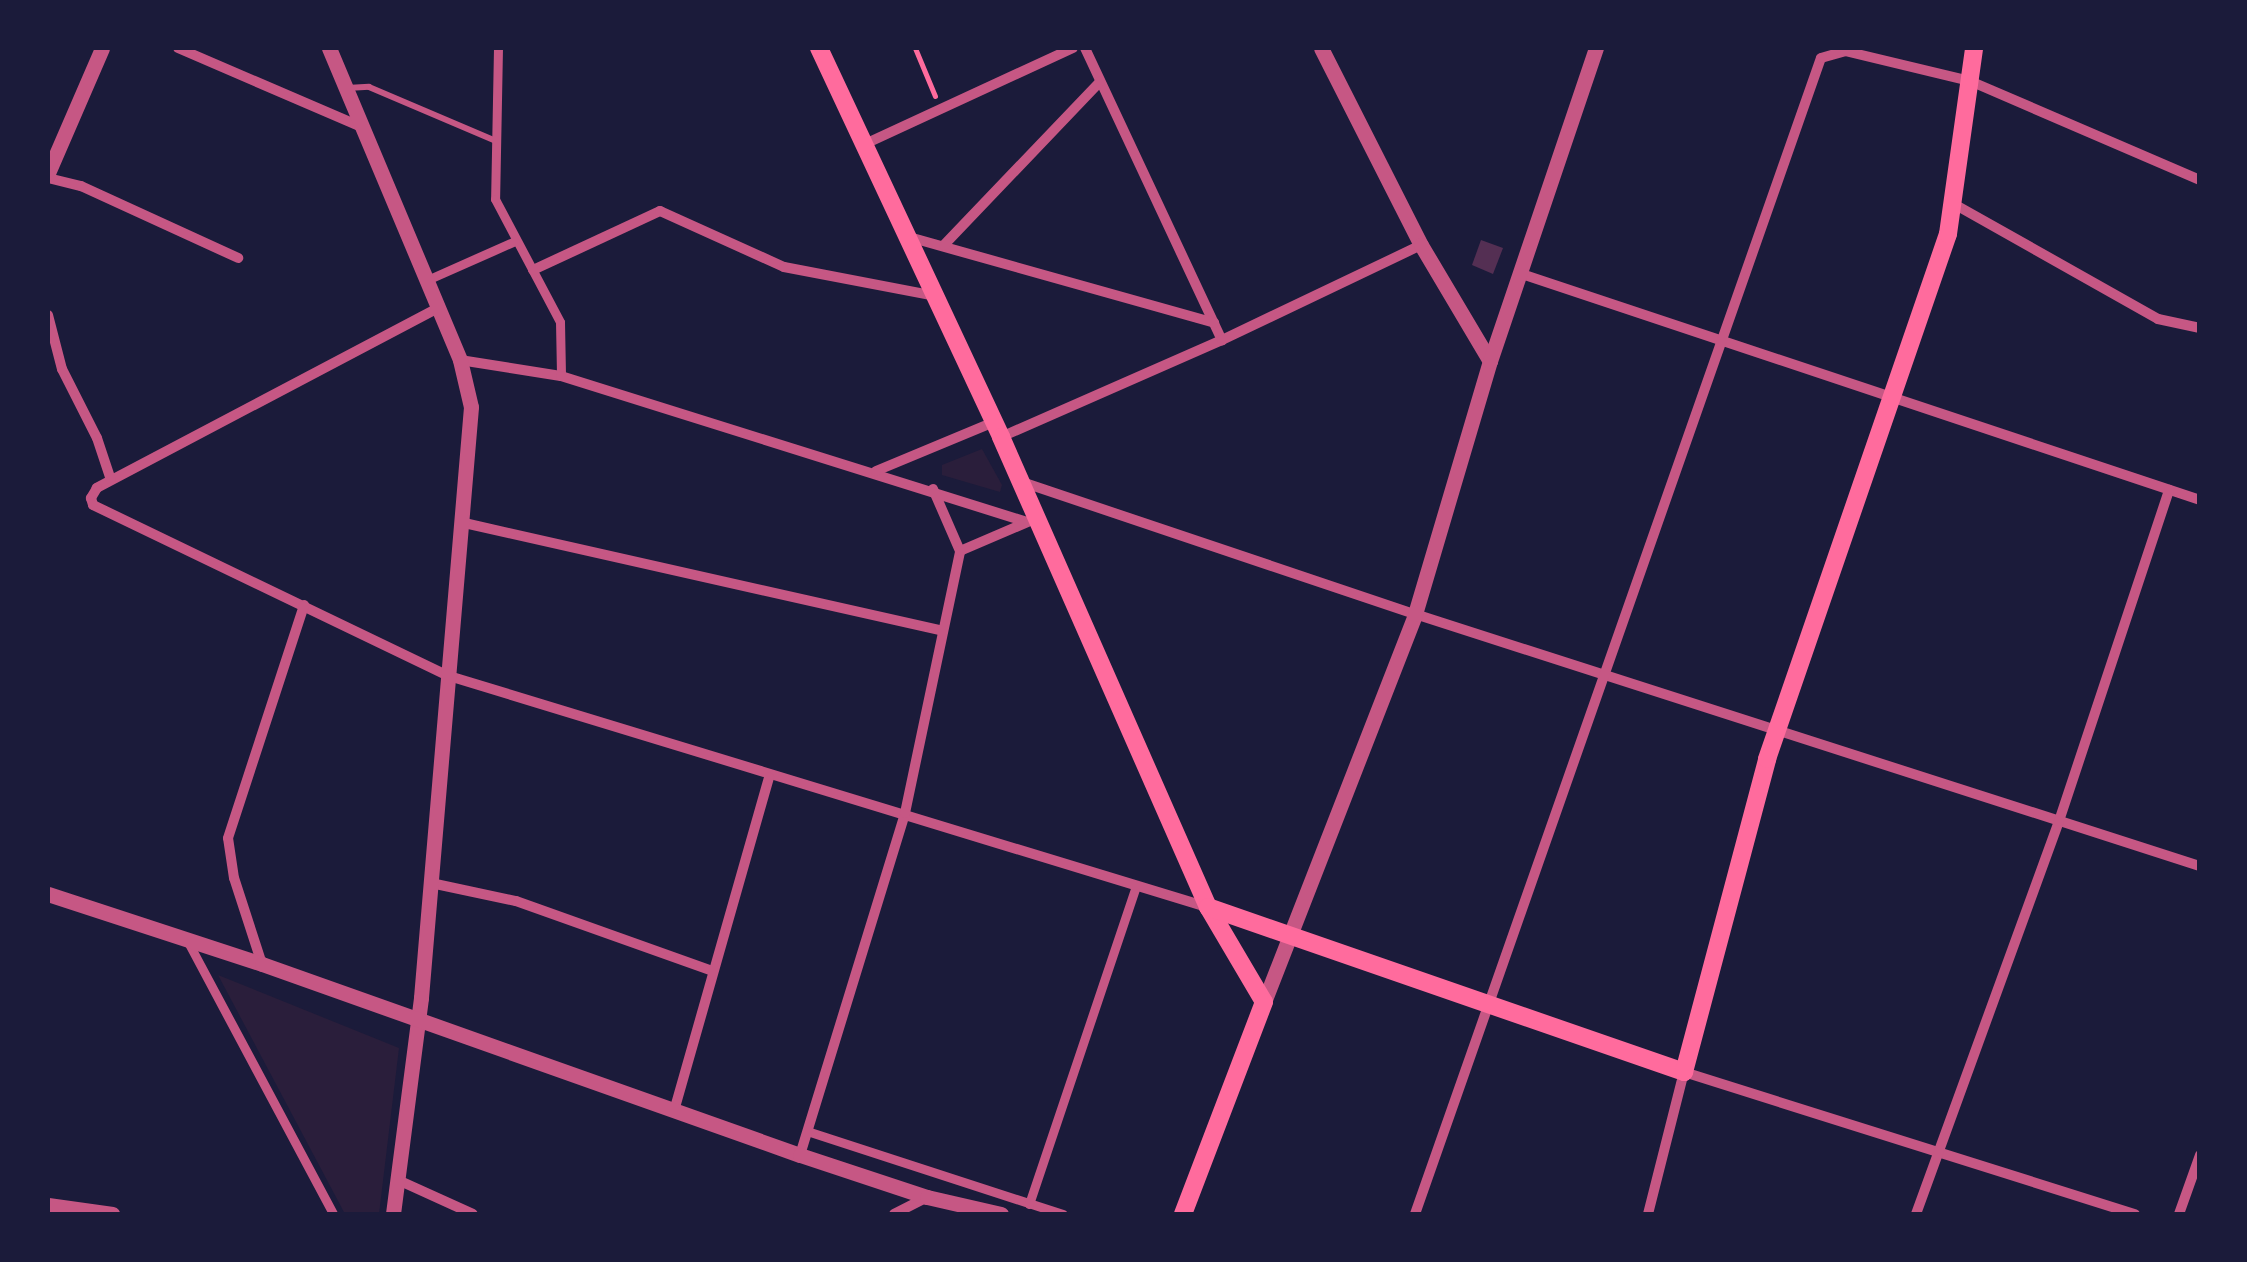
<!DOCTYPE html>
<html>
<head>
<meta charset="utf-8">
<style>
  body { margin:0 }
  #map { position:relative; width:2247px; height:1262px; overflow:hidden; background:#1b1b3a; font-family:Barlow,sans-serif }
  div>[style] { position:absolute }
  .green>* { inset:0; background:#2a1e3b }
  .building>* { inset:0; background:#542f53 }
  .path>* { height:5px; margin:-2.5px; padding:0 2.5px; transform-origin:2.5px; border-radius:2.5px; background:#ff6b9d }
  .service>* { height:6px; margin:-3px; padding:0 3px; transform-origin:3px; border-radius:3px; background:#c65784 }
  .pedestrian>* { height:9px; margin:-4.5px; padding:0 4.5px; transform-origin:4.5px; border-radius:4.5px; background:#c65784 }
  .minor>* { height:10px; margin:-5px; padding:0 5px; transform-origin:5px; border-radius:5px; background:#c65784 }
  .tertiary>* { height:15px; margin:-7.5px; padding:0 7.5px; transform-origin:7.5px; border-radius:7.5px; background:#c65784 }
  .secondary>* { height:18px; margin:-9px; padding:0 9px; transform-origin:9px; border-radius:9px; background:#ff6b9d }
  span { translate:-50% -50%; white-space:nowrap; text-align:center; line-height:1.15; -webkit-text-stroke:8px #1b1b3a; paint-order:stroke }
  .frame { position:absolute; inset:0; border:50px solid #1b1b3a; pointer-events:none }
</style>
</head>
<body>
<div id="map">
  <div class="green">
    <div style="clip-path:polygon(982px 449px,1002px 485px,1000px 492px,942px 475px,942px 465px)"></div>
    <div style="clip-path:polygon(218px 975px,399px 1048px,379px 1214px,345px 1214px)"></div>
  </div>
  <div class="building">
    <div style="clip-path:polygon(1481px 240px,1503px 248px,1493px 274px,1472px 265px)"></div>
  </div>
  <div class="path">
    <div style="left:915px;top:48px;width:52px;rotate:67.4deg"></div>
  </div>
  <div class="service">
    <div style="left:347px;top:88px;width:22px;rotate:-3deg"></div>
    <div style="left:369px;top:87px;width:136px;rotate:23deg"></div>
  </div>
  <div class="pedestrian">
    <div style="left:498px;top:48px;width:151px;rotate:91.1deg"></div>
    <div style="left:495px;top:199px;width:139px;rotate:62.1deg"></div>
    <div style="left:560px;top:322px;width:54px;rotate:88.9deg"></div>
    <div style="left:427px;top:280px;width:96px;rotate:-23.9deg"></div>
    <div style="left:188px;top:942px;width:308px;rotate:61.9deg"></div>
    <div style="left:807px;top:1131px;width:269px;rotate:18deg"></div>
    <div style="left:1029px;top:1204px;width:336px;rotate:-71.4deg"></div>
  </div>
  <div class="minor">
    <div style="left:178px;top:48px;width:199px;rotate:23.3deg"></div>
    <div style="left:1085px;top:48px;width:323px;rotate:64.9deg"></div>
    <div style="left:865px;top:144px;width:229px;rotate:-24.8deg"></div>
    <div style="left:48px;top:178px;width:34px;rotate:14deg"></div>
    <div style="left:81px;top:186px;width:173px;rotate:24.6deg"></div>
    <div style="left:1954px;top:204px;width:234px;rotate:29.4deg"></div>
    <div style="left:2158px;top:319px;width:43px;rotate:12.1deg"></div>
    <div style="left:909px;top:237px;width:317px;rotate:15.7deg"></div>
    <div style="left:944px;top:245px;width:226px;rotate:-46.3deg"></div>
    <div style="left:533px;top:270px;width:140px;rotate:-24.9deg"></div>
    <div style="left:660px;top:211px;width:136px;rotate:24.3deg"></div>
    <div style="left:784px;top:267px;width:155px;rotate:10.8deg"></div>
    <div style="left:1519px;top:273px;width:718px;rotate:18.43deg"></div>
    <div style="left:438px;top:308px;width:386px;rotate:152.2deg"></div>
    <div style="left:97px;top:488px;width:12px;rotate:121deg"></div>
    <div style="left:91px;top:498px;width:7px;rotate:74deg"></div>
    <div style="left:93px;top:505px;width:395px;rotate:25.7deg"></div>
    <div style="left:449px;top:676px;width:792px;rotate:16.95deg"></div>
    <div style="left:48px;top:315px;width:56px;rotate:75.5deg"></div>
    <div style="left:62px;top:369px;width:77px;rotate:63.1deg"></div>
    <div style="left:97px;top:438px;width:44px;rotate:71.6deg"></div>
    <div style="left:460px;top:360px;width:102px;rotate:9deg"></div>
    <div style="left:561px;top:376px;width:486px;rotate:17.4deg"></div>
    <div style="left:1001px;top:437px;width:241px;rotate:-23.7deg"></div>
    <div style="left:1222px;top:340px;width:221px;rotate:-25.5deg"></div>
    <div style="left:876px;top:471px;width:128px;rotate:-22.6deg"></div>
    <div style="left:1022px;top:482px;width:415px;rotate:18.6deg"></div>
    <div style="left:1415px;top:614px;width:824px;rotate:17.8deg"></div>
    <div style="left:933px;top:489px;width:68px;rotate:66.5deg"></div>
    <div style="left:460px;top:522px;width:492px;rotate:12.7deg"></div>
    <div style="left:431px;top:883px;width:87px;rotate:12deg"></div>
    <div style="left:516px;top:901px;width:206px;rotate:19.6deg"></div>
    <div style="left:262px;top:964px;width:90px;rotate:-108deg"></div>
    <div style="left:234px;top:878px;width:40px;rotate:-98.5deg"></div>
    <div style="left:228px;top:838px;width:245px;rotate:-71.9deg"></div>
    <div style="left:674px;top:1111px;width:347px;rotate:-74.1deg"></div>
    <div style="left:800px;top:1155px;width:358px;rotate:-72.9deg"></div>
    <div style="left:905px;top:813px;width:268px;rotate:-78.1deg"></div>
    <div style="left:960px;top:551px;width:84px;rotate:-23.2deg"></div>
    <div style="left:398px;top:1180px;width:82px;rotate:24.4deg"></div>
    <div style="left:894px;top:1214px;width:37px;rotate:-27deg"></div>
    <div style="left:1415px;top:1214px;width:1225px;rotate:-70.65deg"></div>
    <div style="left:1821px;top:58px;width:25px;rotate:-16deg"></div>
    <div style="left:1845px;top:51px;width:129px;rotate:13.5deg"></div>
    <div style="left:1970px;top:81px;width:250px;rotate:23.3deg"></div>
    <div style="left:1648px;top:1214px;width:146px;rotate:-75.8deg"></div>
    <div style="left:1684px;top:1072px;width:473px;rotate:17.5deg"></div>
    <div style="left:1916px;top:1214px;width:418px;rotate:-70deg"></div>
    <div style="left:2059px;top:821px;width:349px;rotate:-71.6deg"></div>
    <div style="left:2179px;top:1214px;width:63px;rotate:-70.4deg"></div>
  </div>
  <div class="tertiary">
    <div style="left:329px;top:48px;width:338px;rotate:67.2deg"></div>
    <div style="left:460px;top:360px;width:48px;rotate:76.8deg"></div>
    <div style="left:471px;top:407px;width:593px;rotate:94.84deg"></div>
    <div style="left:421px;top:998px;width:218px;rotate:97.4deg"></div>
    <div style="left:1321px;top:48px;width:221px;rotate:63.1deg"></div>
    <div style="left:1421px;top:245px;width:135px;rotate:59.3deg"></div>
    <div style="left:48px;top:173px;width:136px;rotate:-66.6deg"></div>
    <div style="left:48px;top:894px;width:225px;rotate:18.1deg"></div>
    <div style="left:262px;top:964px;width:571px;rotate:19.55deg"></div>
    <div style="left:800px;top:1155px;width:134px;rotate:18.3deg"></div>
    <div style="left:927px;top:1197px;width:76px;rotate:12.9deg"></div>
    <div style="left:1264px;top:1002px;width:416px;rotate:-68.7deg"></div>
    <div style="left:1415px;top:614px;width:264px;rotate:-73.5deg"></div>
    <div style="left:1490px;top:361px;width:330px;rotate:-71.3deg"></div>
    <div style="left:48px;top:1205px;width:65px;rotate:8deg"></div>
  </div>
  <div class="secondary">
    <div style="left:819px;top:48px;width:429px;rotate:64.9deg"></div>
    <div style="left:1001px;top:437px;width:514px;rotate:66.23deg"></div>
    <div style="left:1208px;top:907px;width:110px;rotate:59.5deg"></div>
    <div style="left:1264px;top:1002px;width:227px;rotate:110.9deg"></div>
    <div style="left:1208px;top:907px;width:504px;rotate:19.12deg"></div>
    <div style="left:1684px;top:1072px;width:324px;rotate:-75.1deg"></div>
    <div style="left:1767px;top:759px;width:555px;rotate:-70.98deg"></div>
    <div style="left:1948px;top:234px;width:188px;rotate:-82deg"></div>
  </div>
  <div class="frame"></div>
</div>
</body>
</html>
